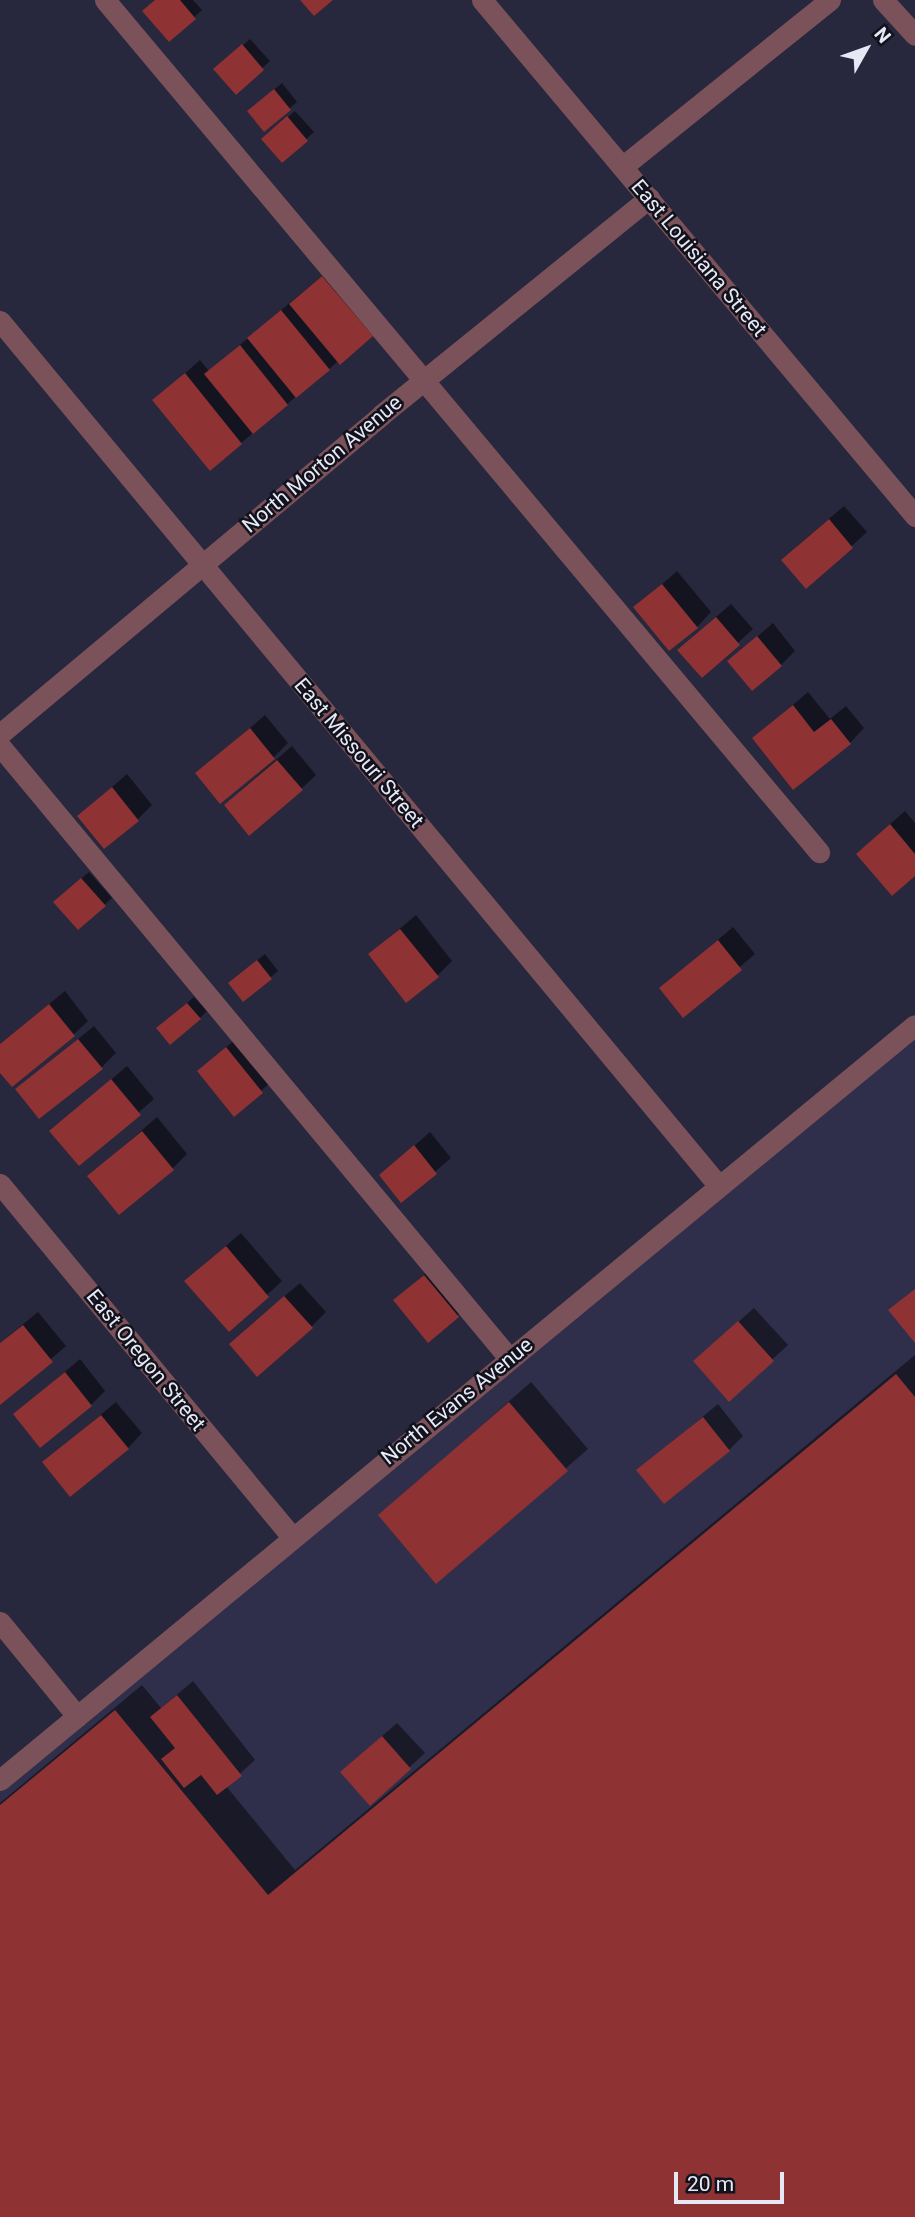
<!DOCTYPE html>
<html>
<head>
<meta charset="utf-8">
<style>
  body { margin:0 }
  #map { position:relative; width:915px; height:2217px; overflow:hidden; background:#27273d; font-family:Roboto,sans-serif }
  div>[style] { position:absolute }
  .built>* { inset:0; background:#2f2f4b }
  .shadow>* { inset:0; background:#0007 }
  .building>* { inset:0; background:#8e3233 }
  .minor>* { height:21px; margin:-10.5px; padding:0 10.5px; transform-origin:10.5px; border-radius:10.5px; background:#7b525a }
  span { translate:-50% -50%; white-space:nowrap; text-align:center; line-height:1.15; -webkit-text-stroke:5px #11121b; paint-order:stroke }
  .street-label { font-size:21px; color:#e7e8f6 }
  .north { position:absolute; left:831px; top:14px; width:70px; height:70px; -webkit-text-stroke:5px #11121b; paint-order:stroke; rotate:50deg; font-size:19px; font-weight:700; line-height:28px; text-align:center; color:#e7e8f6 }
  .north::after { content:''; display:block; margin:auto; width:24px; height:32px; background:#e7e8f6; clip-path:polygon(50% 0,100% 100%,50% 72%,0 100%) }
  .scale { position:absolute; left:674px; top:2172px; width:110px; height:32px; box-sizing:border-box; border:4px solid #e7e8f6; border-top:0; padding-left:9px; font-size:21px; line-height:24px; white-space:nowrap; color:#e7e8f6; -webkit-text-stroke:5px #11121b; paint-order:stroke }
</style>
</head>
<body>
<div id="map">
  <div class="built">
    <div style="clip-path:polygon(915px 1038px,915px 2217px,0 2217px,0 1787px)"></div>
  </div>
  <div class="shadow">
    <div style="clip-path:polygon(157px 0,193px 0,202px 10px,169px 40px)"></div>
    <div style="clip-path:polygon(250px 39px,270px 61px,236px 92px,223px 63px)"></div>
    <div style="clip-path:polygon(282px 83px,297px 102px,264px 130px,256px 105px)"></div>
    <div style="clip-path:polygon(295px 111px,314px 132px,282px 161px,270px 133px)"></div>
    <div style="clip-path:polygon(337px 263px,386px 321px,241px 443px,155px 400px,200px 360px,209px 371px)"></div>
    <div style="clip-path:polygon(844px 506px,867px 532px,806px 587px,797px 546px)"></div>
    <div style="clip-path:polygon(677px 571px,711px 612px,697px 627px,635px 608px)"></div>
    <div style="clip-path:polygon(731px 604px,753px 629px,702px 676px,694px 636px)"></div>
    <div style="clip-path:polygon(773px 623px,795px 651px,781px 665px,729px 661px)"></div>
    <div style="clip-path:polygon(808px 692px,830px 719px,846px 706px,864px 728px,850px 743px,754px 738px)"></div>
    <div style="clip-path:polygon(265px 715px,288px 743px,273px 758px,197px 773px)"></div>
    <div style="clip-path:polygon(292px 746px,316px 775px,301px 789px,240px 791px)"></div>
    <div style="clip-path:polygon(127px 774px,152px 805px,138px 819px,79px 816px)"></div>
    <div style="clip-path:polygon(905px 811px,915px 823px,915px 873px,872px 840px)"></div>
    <div style="clip-path:polygon(89px 872px,112px 898px,78px 928px,62px 895px)"></div>
    <div style="clip-path:polygon(416px 915px,452px 961px,437px 976px,370px 954px)"></div>
    <div style="clip-path:polygon(733px 927px,755px 954px,683px 1015px,661px 988px)"></div>
    <div style="clip-path:polygon(265px 954px,278px 971px,243px 1000px,237px 976px)"></div>
    <div style="clip-path:polygon(65px 991px,88px 1021px,73px 1035px,0 1070px,0 1044px)"></div>
    <div style="clip-path:polygon(194px 997px,207px 1011px,200px 1018px,165px 1022px)"></div>
    <div style="clip-path:polygon(94px 1026px,116px 1053px,101px 1068px,17px 1089px)"></div>
    <div style="clip-path:polygon(242px 1034px,277px 1077px,234px 1114px,214px 1057px)"></div>
    <div style="clip-path:polygon(127px 1066px,154px 1099px,79px 1164px,51px 1131px)"></div>
    <div style="clip-path:polygon(157px 1117px,187px 1154px,173px 1168px,89px 1176px)"></div>
    <div style="clip-path:polygon(430px 1132px,451px 1158px,402px 1200px,381px 1175px)"></div>
    <div style="clip-path:polygon(241px 1233px,282px 1281px,229px 1330px,201px 1267px)"></div>
    <div style="clip-path:polygon(439px 1261px,472px 1302px,457px 1316px,395px 1300px)"></div>
    <div style="clip-path:polygon(300px 1283px,326px 1312px,312px 1326px,245px 1330px)"></div>
    <div style="clip-path:polygon(754px 1308px,788px 1345px,729px 1399px,710px 1347px)"></div>
    <div style="clip-path:polygon(38px 1312px,66px 1346px,0 1403px,0 1343px)"></div>
    <div style="clip-path:polygon(915px 1355px,915px 2217px,0 2217px,0 1803px,142px 1685px,161px 1708px,193px 1681px,255px 1760px,226px 1786px,295px 1870px)"></div>
    <div style="clip-path:polygon(80px 1359px,105px 1391px,91px 1405px,15px 1414px)"></div>
    <div style="clip-path:polygon(531px 1382px,588px 1449px,436px 1581px,380px 1515px)"></div>
    <div style="clip-path:polygon(116px 1402px,142px 1433px,128px 1448px,44px 1462px)"></div>
    <div style="clip-path:polygon(718px 1404px,743px 1436px,729px 1450px,639px 1470px)"></div>
    <div style="clip-path:polygon(397px 1723px,425px 1753px,370px 1803px,357px 1758px)"></div>
  </div>
  <div class="building">
    <div style="clip-path:polygon(155px 0,180px 0,196px 19px,169px 42px,142px 11px)"></div>
    <div style="clip-path:polygon(300px 0,333px 0,314px 16px)"></div>
    <div style="clip-path:polygon(242px 44px,264px 70px,236px 95px,213px 69px)"></div>
    <div style="clip-path:polygon(274px 89px,291px 110px,264px 132px,247px 111px)"></div>
    <div style="clip-path:polygon(287px 116px,308px 141px,282px 163px,261px 139px)"></div>
    <div style="clip-path:polygon(322px 276px,373px 336px,340px 365px,289px 304px)"></div>
    <div style="clip-path:polygon(281px 310px,330px 370px,296px 398px,247px 338px)"></div>
    <div style="clip-path:polygon(240px 345px,288px 405px,253px 434px,204px 374px)"></div>
    <div style="clip-path:polygon(185px 373px,242px 444px,210px 471px,152px 400px)"></div>
    <div style="clip-path:polygon(829px 519px,853px 548px,806px 589px,781px 560px)"></div>
    <div style="clip-path:polygon(662px 584px,698px 628px,669px 651px,633px 607px)"></div>
    <div style="clip-path:polygon(716px 617px,740px 645px,702px 678px,677px 650px)"></div>
    <div style="clip-path:polygon(757px 636px,782px 666px,752px 691px,727px 661px)"></div>
    <div style="clip-path:polygon(793px 705px,814px 732px,831px 719px,851px 744px,793px 790px,752px 738px)"></div>
    <div style="clip-path:polygon(250px 728px,275px 759px,220px 804px,195px 773px)"></div>
    <div style="clip-path:polygon(277px 760px,303px 790px,249px 836px,224px 805px)"></div>
    <div style="clip-path:polygon(112px 787px,139px 821px,104px 849px,77px 816px)"></div>
    <div style="clip-path:polygon(890px 824px,915px 854px,915px 876px,892px 896px,856px 854px)"></div>
    <div style="clip-path:polygon(81px 878px,106px 906px,78px 930px,53px 902px)"></div>
    <div style="clip-path:polygon(400px 929px,439px 977px,406px 1003px,368px 954px)"></div>
    <div style="clip-path:polygon(718px 940px,742px 970px,683px 1018px,659px 988px)"></div>
    <div style="clip-path:polygon(257px 960px,272px 979px,243px 1002px,228px 983px)"></div>
    <div style="clip-path:polygon(187px 1003px,201px 1019px,170px 1045px,156px 1028px)"></div>
    <div style="clip-path:polygon(49px 1004px,75px 1036px,12px 1087px,0 1073px,0 1044px)"></div>
    <div style="clip-path:polygon(78px 1039px,103px 1069px,39px 1119px,15px 1089px)"></div>
    <div style="clip-path:polygon(226px 1047px,263px 1093px,234px 1117px,197px 1071px)"></div>
    <div style="clip-path:polygon(111px 1079px,141px 1115px,79px 1166px,49px 1131px)"></div>
    <div style="clip-path:polygon(142px 1131px,174px 1170px,119px 1215px,87px 1176px)"></div>
    <div style="clip-path:polygon(414px 1145px,437px 1174px,401px 1203px,379px 1175px)"></div>
    <div style="clip-path:polygon(226px 1246px,269px 1297px,229px 1332px,184px 1281px)"></div>
    <div style="clip-path:polygon(424px 1275px,459px 1317px,428px 1343px,393px 1300px)"></div>
    <div style="clip-path:polygon(915px 1289px,915px 1343px,888px 1310px)"></div>
    <div style="clip-path:polygon(284px 1296px,313px 1328px,257px 1377px,229px 1344px)"></div>
    <div style="clip-path:polygon(738px 1321px,774px 1361px,729px 1402px,693px 1361px)"></div>
    <div style="clip-path:polygon(23px 1325px,53px 1362px,0 1405px,0 1343px)"></div>
    <div style="clip-path:polygon(65px 1372px,92px 1406px,40px 1448px,13px 1414px)"></div>
    <div style="clip-path:polygon(896px 1374px,915px 1397px,915px 2217px,0 2217px,0 1805px,115px 1710px,268px 1895px)"></div>
    <div style="clip-path:polygon(509px 1402px,568px 1471px,436px 1584px,378px 1515px)"></div>
    <div style="clip-path:polygon(101px 1415px,129px 1449px,70px 1497px,42px 1462px)"></div>
    <div style="clip-path:polygon(703px 1417px,730px 1451px,664px 1504px,636px 1470px)"></div>
    <div style="clip-path:polygon(177px 1695px,242px 1776px,217px 1795px,201px 1775px,184px 1788px,161px 1759px,175px 1748px,150px 1717px)"></div>
    <div style="clip-path:polygon(382px 1736px,411px 1769px,370px 1806px,340px 1772px)"></div>
  </div>
  <div class="minor">
    <div style="left:105px;top:0;width:1112px;rotate:50.04deg"></div>
    <div style="left:482px;top:0;width:674px;rotate:50deg"></div>
    <div style="left:883px;top:0;width:47px;rotate:47.6deg"></div>
    <div style="left:622px;top:167px;width:267px;rotate:-38.8deg"></div>
    <div style="left:0;top:321px;width:1125px;rotate:50.27deg"></div>
    <div style="left:0;top:734px;width:497px;rotate:-39.9deg"></div>
    <div style="left:381px;top:415px;width:345px;rotate:-39deg"></div>
    <div style="left:0;top:746px;width:796px;rotate:50.25deg"></div>
    <div style="left:0;top:1184px;width:457px;rotate:50.4deg"></div>
    <div style="left:0;top:1622px;width:122px;rotate:50.7deg"></div>
    <div style="left:0;top:1780px;width:1186px;rotate:-39.53deg"></div>
  </div>
  <div class="street-label">
    <span style="left:699px;top:258px;rotate:50deg">East Louisiana Street</span>
    <span style="left:322px;top:464px;rotate:-40deg">North Morton Avenue</span>
    <span style="left:359px;top:753px;rotate:50deg">East Missouri Street</span>
    <span style="left:146px;top:1360px;rotate:51deg">East Oregon Street</span>
    <span style="left:457px;top:1401px;rotate:-39deg">North Evans Avenue</span>
  </div>
  <div class="north">N</div>
  <div class="scale">20 m</div>
</div>
</body>
</html>
